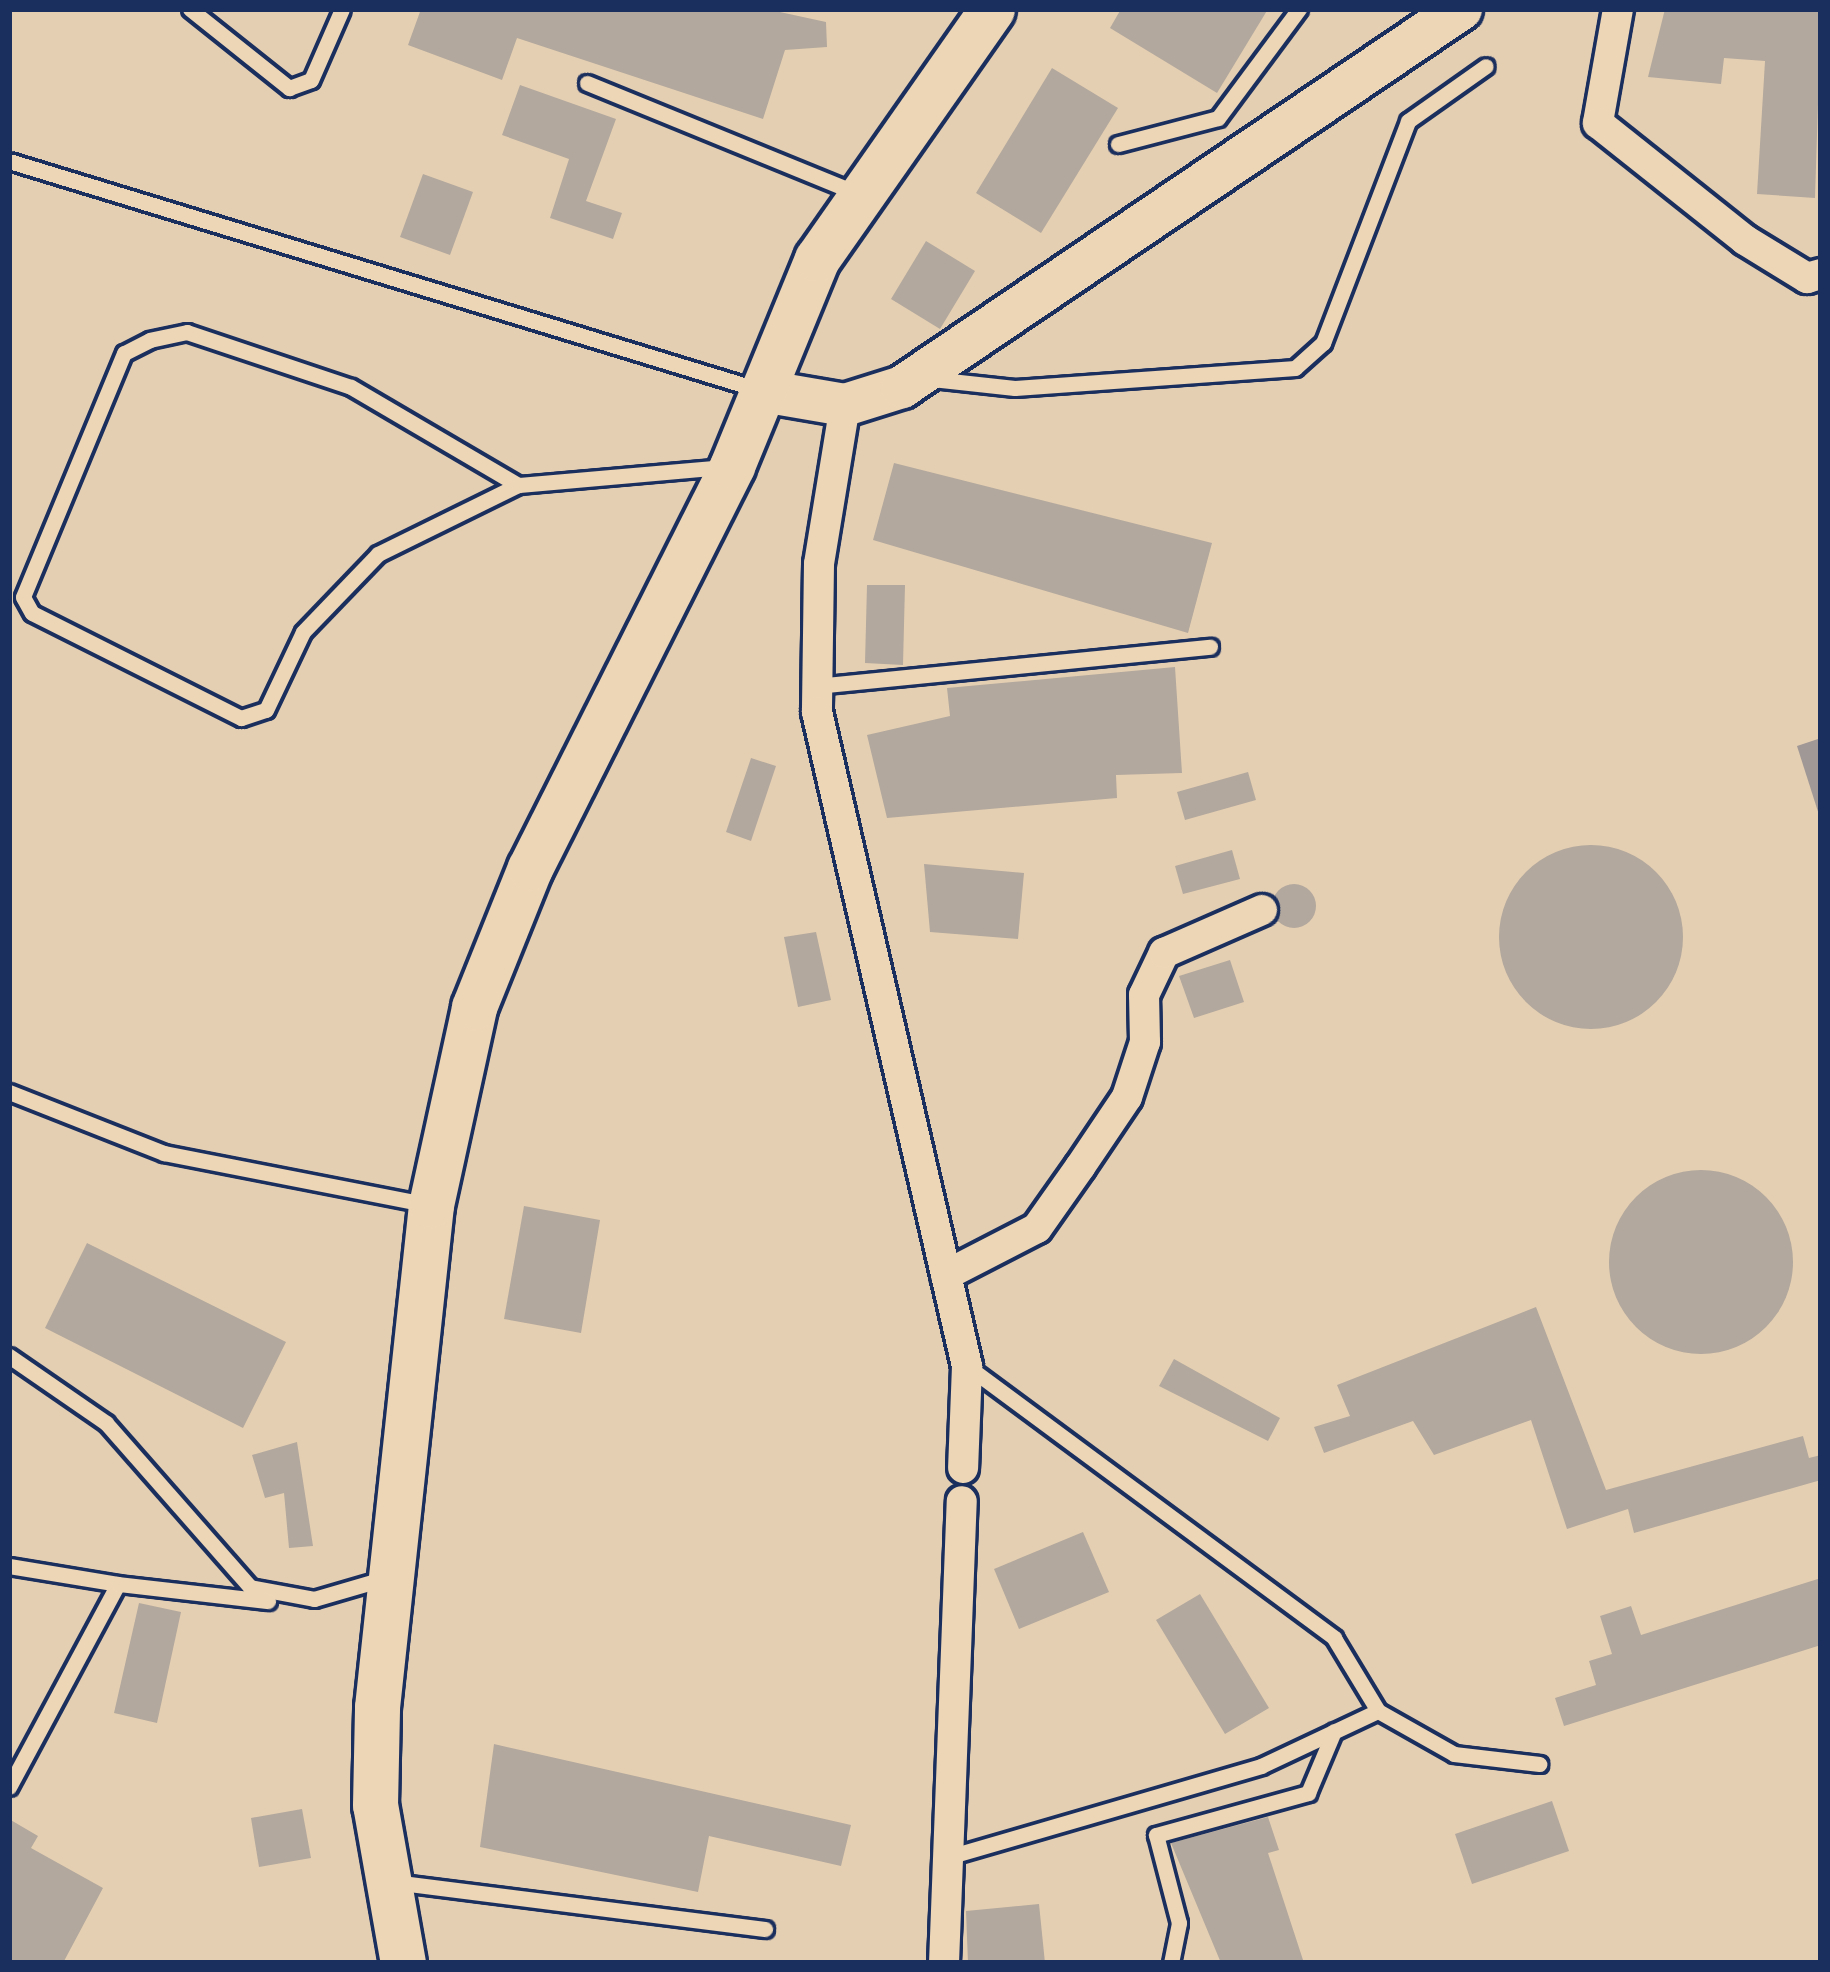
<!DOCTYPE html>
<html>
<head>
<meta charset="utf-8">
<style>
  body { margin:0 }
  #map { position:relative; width:1830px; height:1972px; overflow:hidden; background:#e5cfb2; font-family:"Shantell Sans",sans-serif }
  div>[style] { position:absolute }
  .water>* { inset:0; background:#a09896 }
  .building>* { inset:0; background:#b2a89d }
  .round { border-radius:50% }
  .roads { filter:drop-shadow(3px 0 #1b2f5e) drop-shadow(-3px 0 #1b2f5e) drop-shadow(0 3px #1b2f5e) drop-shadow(0 -3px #1b2f5e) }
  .lane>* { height:15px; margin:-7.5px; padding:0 7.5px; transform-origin:7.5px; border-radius:7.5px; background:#edd6b6 }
  .street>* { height:30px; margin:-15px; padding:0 15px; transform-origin:15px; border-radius:15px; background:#edd6b6 }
  .secondary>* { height:42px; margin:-21px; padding:0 21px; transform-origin:21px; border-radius:21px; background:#edd6b6 }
  .primary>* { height:45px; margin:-22.5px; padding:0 22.5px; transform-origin:22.5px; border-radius:22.5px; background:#edd6b6 }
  span { translate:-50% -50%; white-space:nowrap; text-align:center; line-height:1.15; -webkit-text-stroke:9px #edd6b6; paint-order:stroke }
  .frame { position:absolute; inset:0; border:12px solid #1b2f5e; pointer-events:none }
</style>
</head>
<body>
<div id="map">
  <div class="water">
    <div style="clip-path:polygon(1821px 738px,1821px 821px,1797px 746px)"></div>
  </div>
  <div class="building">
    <div style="clip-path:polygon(421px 9px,766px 9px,826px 22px,827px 47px,785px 50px,763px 119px,517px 38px,502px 80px,408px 45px)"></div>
    <div style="clip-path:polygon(1121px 9px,1268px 9px,1217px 93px,1110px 28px)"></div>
    <div style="clip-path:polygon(1665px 9px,1821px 9px,1815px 198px,1757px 194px,1765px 61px,1724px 58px,1721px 84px,1648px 77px)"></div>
    <div style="clip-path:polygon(1052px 68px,1118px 108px,1041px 233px,976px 193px)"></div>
    <div style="clip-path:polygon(520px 85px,616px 119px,586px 201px,622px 213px,613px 239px,550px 218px,569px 159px,502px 135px)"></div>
    <div style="clip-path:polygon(423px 174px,473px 192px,450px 255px,400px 237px)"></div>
    <div style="clip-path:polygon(926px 241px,975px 271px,940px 329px,891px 299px)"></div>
    <div style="clip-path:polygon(894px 463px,1212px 543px,1188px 633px,873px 540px)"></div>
    <div style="clip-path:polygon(867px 585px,905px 585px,903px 665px,865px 663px)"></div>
    <div style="clip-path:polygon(1175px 667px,1182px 773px,1116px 775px,1117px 798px,887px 818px,867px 735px,950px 716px,947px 688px)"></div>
    <div style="clip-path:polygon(751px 758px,776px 766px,751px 841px,726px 832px)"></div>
    <div style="clip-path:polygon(1248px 772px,1256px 800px,1185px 820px,1177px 792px)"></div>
    <div class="round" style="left:1499px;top:845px;width:184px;height:184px"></div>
    <div style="clip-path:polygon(1232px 850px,1240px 879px,1183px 894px,1175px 866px)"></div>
    <div style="clip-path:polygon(924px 864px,1024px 873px,1018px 939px,930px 932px)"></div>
    <div class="round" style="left:1272px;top:884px;width:44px;height:44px"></div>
    <div style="clip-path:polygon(816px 932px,831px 1000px,798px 1007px,784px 937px)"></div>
    <div style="clip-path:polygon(1230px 960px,1244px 1002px,1194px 1018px,1179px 976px)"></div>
    <div class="round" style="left:1609px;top:1170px;width:184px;height:184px"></div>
    <div style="clip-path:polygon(524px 1206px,600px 1220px,581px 1333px,504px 1319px)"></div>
    <div style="clip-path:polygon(87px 1243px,286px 1342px,243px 1428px,45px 1328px)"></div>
    <div style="clip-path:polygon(1536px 1307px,1606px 1490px,1803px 1436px,1809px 1458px,1821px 1455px,1821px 1480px,1634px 1533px,1628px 1509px,1567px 1529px,1531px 1420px,1434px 1455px,1413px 1421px,1324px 1453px,1314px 1427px,1350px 1416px,1337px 1385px)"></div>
    <div style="clip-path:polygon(1174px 1359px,1280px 1418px,1268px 1441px,1159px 1386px)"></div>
    <div style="clip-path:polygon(297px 1442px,313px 1546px,289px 1548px,284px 1493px,265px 1498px,252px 1455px)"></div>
    <div style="clip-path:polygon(1083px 1532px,1109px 1592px,1019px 1629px,994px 1569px)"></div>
    <div style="clip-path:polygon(1821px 1578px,1821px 1645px,1564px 1726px,1555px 1698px,1596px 1685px,1589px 1661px,1612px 1654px,1600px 1616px,1631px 1606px,1641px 1635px)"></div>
    <div style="clip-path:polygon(1200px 1594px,1269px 1708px,1225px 1734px,1156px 1620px)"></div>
    <div style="clip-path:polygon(139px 1603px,181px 1612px,157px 1723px,114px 1713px)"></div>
    <div style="clip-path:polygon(494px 1744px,851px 1825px,841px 1866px,709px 1836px,698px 1892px,480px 1847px)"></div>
    <div style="clip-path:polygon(1552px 1801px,1569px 1851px,1472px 1884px,1455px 1834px)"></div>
    <div style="clip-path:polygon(302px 1809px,311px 1858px,259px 1867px,251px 1818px)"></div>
    <div style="clip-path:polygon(1268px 1817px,1279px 1850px,1268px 1853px,1304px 1963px,1221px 1963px,1171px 1843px)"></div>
    <div style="clip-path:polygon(9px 1819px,38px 1836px,31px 1848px,103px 1888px,63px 1963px,9px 1963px)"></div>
    <div style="clip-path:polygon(1039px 1904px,1045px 1963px,968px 1963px,966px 1911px)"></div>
  </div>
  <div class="roads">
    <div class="lane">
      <div style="left:190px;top:9px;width:127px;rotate:38.6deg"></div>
      <div style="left:289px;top:88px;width:23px;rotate:-20deg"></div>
      <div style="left:311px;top:80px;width:77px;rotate:-66.4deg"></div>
      <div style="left:587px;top:83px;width:291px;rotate:22.2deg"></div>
      <div style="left:1118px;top:144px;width:103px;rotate:-14.6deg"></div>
      <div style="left:1218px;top:118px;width:136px;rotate:-53.4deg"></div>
      <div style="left:9px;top:161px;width:785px;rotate:16.96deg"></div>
      <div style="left:932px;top:379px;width:83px;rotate:6.2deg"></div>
      <div style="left:1015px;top:388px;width:281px;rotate:-4.1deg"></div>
      <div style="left:1295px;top:368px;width:38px;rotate:-42deg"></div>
      <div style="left:1323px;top:343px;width:238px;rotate:-69deg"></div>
      <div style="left:1408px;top:121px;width:95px;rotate:-35.2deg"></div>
      <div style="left:518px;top:485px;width:194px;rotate:-149.6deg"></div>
      <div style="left:351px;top:387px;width:173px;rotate:-161.5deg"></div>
      <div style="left:187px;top:332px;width:38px;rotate:168deg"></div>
      <div style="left:150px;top:340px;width:29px;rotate:153deg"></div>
      <div style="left:124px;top:353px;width:264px;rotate:112.5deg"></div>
      <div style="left:23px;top:597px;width:18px;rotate:61deg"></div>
      <div style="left:32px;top:613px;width:234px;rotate:26.7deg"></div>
      <div style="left:241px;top:718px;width:26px;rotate:-18deg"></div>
      <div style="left:266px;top:710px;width:86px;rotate:-64.6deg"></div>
      <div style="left:303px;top:632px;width:108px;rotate:-46.1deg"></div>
      <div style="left:378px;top:554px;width:156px;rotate:-26.2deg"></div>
      <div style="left:518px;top:485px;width:206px;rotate:-5deg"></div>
      <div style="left:816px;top:686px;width:396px;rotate:-5.7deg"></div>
      <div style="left:9px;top:1092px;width:167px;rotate:21.5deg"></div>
      <div style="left:164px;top:1153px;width:269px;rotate:11.1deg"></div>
      <div style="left:9px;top:1356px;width:118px;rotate:34.6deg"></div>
      <div style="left:106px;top:1423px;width:218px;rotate:48.7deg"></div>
      <div style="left:250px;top:1587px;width:65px;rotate:10.6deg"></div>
      <div style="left:314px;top:1599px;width:75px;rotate:-16.3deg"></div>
      <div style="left:967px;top:1366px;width:457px;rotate:36.5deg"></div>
      <div style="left:1334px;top:1638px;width:85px;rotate:58.9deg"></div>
      <div style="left:9px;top:1566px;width:110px;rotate:9.4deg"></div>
      <div style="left:9px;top:1787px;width:230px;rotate:-61.8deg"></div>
      <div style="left:118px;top:1584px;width:151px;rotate:6.5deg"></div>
      <div style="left:948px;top:1857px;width:326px;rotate:-16.2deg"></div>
      <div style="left:1261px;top:1766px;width:129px;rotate:-25.2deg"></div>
      <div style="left:1378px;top:1711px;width:87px;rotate:29.5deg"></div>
      <div style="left:1454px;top:1754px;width:86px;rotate:6.7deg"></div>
      <div style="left:393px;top:1882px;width:375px;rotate:7.2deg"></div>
      <div style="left:1171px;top:1963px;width:41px;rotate:-78.7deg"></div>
      <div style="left:1179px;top:1923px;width:91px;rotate:-104.6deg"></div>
      <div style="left:1156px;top:1835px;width:158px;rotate:-15.4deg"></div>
      <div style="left:1308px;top:1793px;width:67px;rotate:-67.2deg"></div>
    </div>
    <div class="street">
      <div style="left:1618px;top:9px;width:116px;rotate:100deg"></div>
      <div style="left:1598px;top:123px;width:188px;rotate:38.5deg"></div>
      <div style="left:1745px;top:240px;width:73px;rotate:31.5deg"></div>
      <div style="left:1807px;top:278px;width:15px;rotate:-16deg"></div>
      <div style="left:845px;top:405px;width:161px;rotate:99.3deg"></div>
      <div style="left:819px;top:564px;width:148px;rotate:90.8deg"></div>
      <div style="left:817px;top:712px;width:671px;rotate:77.08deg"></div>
      <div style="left:967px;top:1366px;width:102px;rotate:92.2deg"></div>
      <div style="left:946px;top:1275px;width:102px;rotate:-27.3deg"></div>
      <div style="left:1037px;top:1228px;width:75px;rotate:-54.8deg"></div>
      <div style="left:1080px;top:1167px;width:84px;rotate:-56.1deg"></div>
      <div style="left:1127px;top:1097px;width:58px;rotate:-71.9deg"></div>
      <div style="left:1145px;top:1042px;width:47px;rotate:-91.2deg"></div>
      <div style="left:1144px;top:995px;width:47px;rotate:-64.5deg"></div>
      <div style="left:1164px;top:953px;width:107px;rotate:-23.7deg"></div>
      <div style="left:944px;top:1963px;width:462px;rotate:-87.8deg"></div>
    </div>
    <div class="secondary">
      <div style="left:763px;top:391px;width:83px;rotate:9.7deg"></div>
      <div style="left:845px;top:405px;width:60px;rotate:-17.5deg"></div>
      <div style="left:902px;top:387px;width:675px;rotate:-34.07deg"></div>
    </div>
    <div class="primary">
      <div style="left:403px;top:1963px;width:160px;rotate:-100deg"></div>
      <div style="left:375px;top:1805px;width:98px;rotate:-88.8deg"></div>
      <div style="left:377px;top:1707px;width:505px;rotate:-83.86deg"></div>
      <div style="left:431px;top:1205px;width:203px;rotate:-77.7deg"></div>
      <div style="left:474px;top:1007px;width:150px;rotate:-68.1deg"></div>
      <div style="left:530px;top:868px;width:450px;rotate:-63.3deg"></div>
      <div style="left:732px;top:466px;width:224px;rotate:-67.7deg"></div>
      <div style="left:817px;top:259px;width:305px;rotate:-55deg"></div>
    </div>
  </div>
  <div class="frame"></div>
</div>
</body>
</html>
